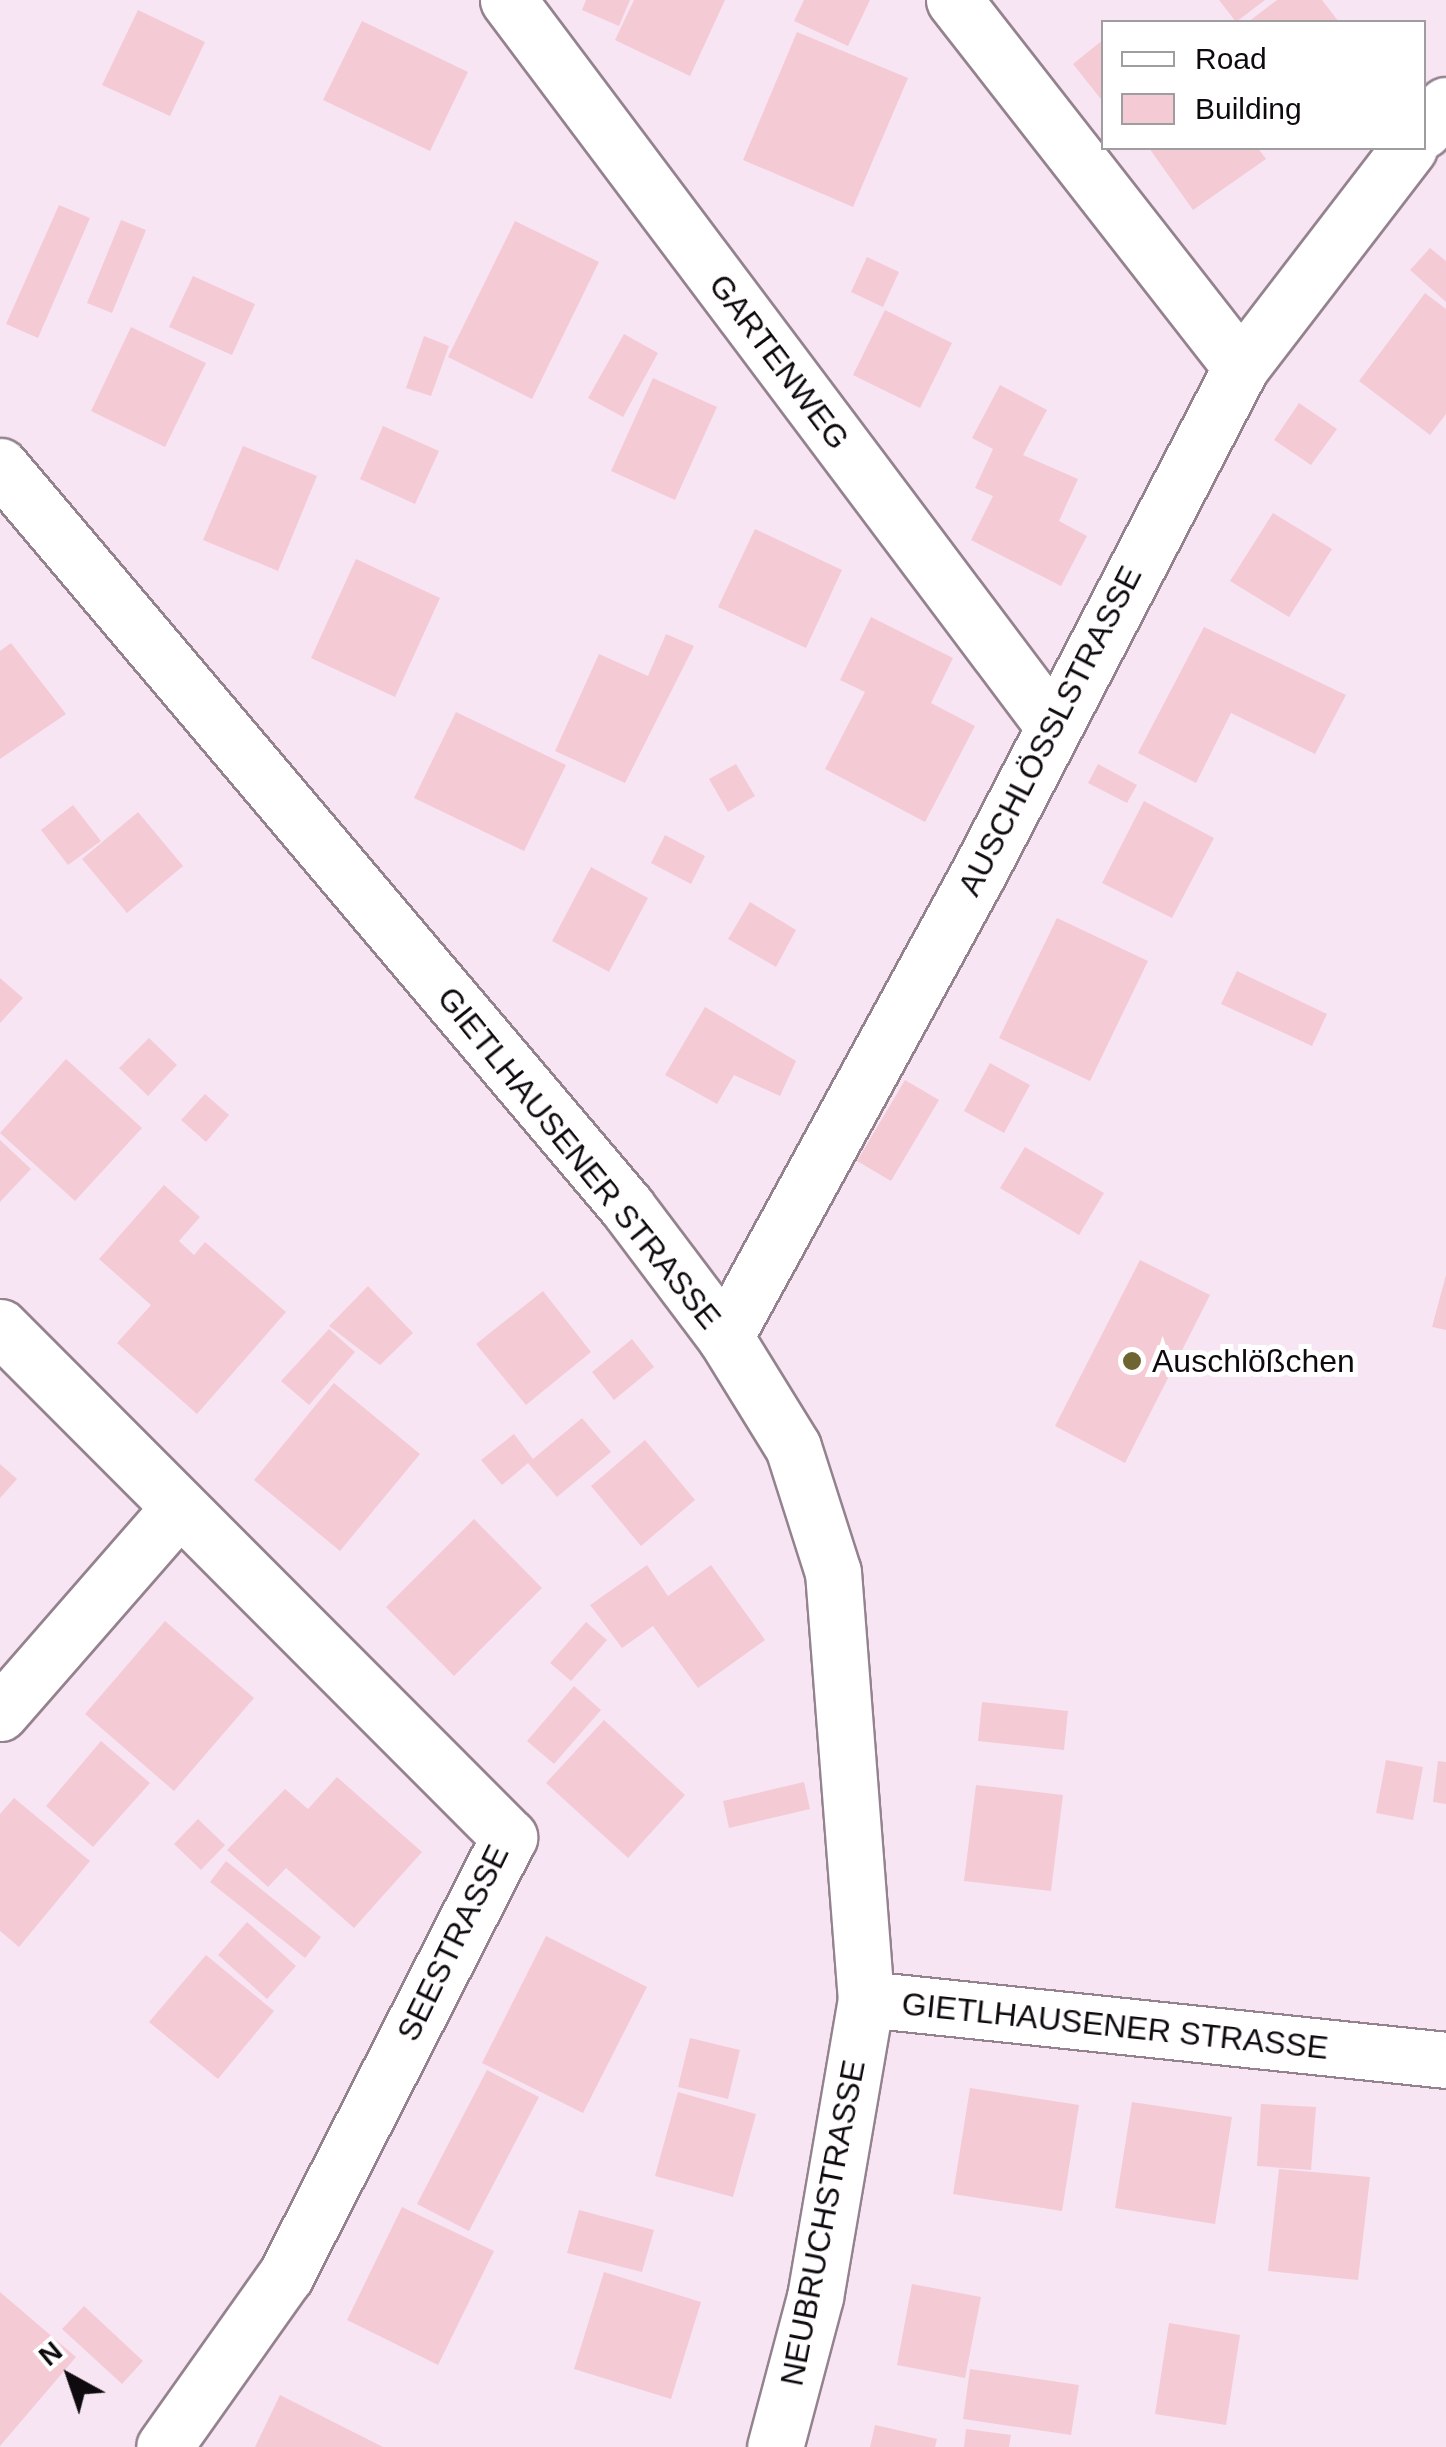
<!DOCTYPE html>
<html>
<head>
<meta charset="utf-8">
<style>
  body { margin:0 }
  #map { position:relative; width:1446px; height:2447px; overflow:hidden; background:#f8e5f3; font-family:Arial,sans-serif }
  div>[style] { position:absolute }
  .building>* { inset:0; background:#f4cad5 }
  .roads { filter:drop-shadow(2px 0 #94838f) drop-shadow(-2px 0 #94838f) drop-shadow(0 2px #94838f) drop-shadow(0 -2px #94838f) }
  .minor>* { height:55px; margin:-27.5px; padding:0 27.5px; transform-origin:27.5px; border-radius:27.5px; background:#fff }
  .dots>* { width:28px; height:28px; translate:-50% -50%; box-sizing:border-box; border:5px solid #fff; border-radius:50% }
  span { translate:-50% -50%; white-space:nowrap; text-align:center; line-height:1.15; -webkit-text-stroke:10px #fff; paint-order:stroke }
  .street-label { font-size:32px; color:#0f0a0e }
  .poi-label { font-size:32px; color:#0f0a0e }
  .left { translate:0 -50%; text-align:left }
  .legend { position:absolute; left:1101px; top:20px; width:325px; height:130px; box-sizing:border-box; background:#fff; border:2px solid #9f9d9f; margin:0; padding:12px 18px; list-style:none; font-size:30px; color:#0f0a0e }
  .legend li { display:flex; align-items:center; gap:20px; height:50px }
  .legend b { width:50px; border:2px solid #9f9d9f }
  .north { position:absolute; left:20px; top:2327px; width:100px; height:100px; -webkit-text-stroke:8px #fff; paint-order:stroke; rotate:320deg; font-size:28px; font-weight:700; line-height:40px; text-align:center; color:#0f0a0e }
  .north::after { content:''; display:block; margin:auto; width:35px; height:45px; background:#0f0a0e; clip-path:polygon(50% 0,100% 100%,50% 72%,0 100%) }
</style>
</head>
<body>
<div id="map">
  <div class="building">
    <div style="clip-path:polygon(586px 0,630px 0,619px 26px,582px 10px)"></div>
    <div style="clip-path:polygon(634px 0,725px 0,690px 76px,615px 40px)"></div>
    <div style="clip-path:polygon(804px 0,870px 0,848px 46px,794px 21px)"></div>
    <div style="clip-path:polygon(1219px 0,1265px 0,1236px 22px)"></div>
    <div style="clip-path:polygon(1277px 0,1322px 0,1339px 22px,1248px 22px)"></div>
    <div style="clip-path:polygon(138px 10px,205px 42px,170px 116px,102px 85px)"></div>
    <div style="clip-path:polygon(362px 21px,468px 72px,430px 151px,323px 100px)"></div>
    <div style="clip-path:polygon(797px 32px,908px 78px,853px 207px,743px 160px)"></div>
    <div style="clip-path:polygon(1104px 39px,1104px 103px,1073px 64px)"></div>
    <div style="clip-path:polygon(1149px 148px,1258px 148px,1266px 159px,1193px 210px)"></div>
    <div style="clip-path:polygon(59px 205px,90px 218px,38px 338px,6px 324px)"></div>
    <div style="clip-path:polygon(121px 220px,146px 230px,112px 313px,87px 303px)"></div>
    <div style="clip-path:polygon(515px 221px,599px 262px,532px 399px,448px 357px)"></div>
    <div style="clip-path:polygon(1430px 248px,1446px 261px,1446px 302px,1410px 270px)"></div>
    <div style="clip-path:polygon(867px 257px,899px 272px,883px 307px,851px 292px)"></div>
    <div style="clip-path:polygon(193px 276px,255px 304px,232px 355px,169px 327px)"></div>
    <div style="clip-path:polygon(1425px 293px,1446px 309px,1446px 414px,1430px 435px,1359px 381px)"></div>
    <div style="clip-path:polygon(885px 310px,952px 343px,920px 408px,853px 375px)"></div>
    <div style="clip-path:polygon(131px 327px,206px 363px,165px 447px,91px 411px)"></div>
    <div style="clip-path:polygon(624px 334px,658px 353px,623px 417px,588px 398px)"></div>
    <div style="clip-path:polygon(424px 336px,449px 346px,431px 396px,406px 388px)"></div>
    <div style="clip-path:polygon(653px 378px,717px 407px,675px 500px,611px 471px)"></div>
    <div style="clip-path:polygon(1000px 385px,1047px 410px,1023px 455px,1078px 479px,1059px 521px,1087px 536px,1061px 586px,971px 540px,993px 496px,975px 488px,993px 449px,972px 438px)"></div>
    <div style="clip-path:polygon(1299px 403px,1337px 429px,1311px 465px,1274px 440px)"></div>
    <div style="clip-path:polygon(383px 426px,439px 451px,415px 504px,360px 479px)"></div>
    <div style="clip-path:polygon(243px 446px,317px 476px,278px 571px,203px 540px)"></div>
    <div style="clip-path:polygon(1273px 513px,1332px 549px,1289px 617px,1230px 581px)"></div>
    <div style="clip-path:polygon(755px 529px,842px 570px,806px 648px,718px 607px)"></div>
    <div style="clip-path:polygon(356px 559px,440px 598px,395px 697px,311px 658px)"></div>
    <div style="clip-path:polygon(871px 617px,953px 658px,931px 703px,975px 726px,925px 822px,825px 769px,865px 692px,840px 680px)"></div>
    <div style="clip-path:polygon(1204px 627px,1346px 695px,1315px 754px,1231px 713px,1196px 783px,1138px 753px)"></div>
    <div style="clip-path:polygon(666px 634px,694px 646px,625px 783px,555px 751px,599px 654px,648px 676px)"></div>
    <div style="clip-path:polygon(11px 643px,66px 714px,0 759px,0 651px)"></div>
    <div style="clip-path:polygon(456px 712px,566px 765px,524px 851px,414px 798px)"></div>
    <div style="clip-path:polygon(736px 764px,755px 796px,728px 812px,709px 779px)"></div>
    <div style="clip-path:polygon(1098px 764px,1137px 785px,1127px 803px,1088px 783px)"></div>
    <div style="clip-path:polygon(1144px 801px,1214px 838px,1172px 918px,1102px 883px)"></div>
    <div style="clip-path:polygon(73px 805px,101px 841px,68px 865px,41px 830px)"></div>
    <div style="clip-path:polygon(138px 812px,183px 866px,127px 913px,82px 859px)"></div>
    <div style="clip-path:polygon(665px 835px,705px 856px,691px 884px,651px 863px)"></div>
    <div style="clip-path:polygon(591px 867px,648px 898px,609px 972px,552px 941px)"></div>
    <div style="clip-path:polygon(750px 902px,796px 930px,776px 967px,728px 939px)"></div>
    <div style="clip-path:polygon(1057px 918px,1148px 961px,1090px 1081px,999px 1038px)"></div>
    <div style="clip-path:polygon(1237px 971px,1327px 1014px,1312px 1046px,1221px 1004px)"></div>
    <div style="clip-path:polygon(0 978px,23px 998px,0 1023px)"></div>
    <div style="clip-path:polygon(705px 1007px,796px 1061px,780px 1096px,734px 1075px,717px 1104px,665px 1075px)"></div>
    <div style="clip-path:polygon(149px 1038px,177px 1065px,148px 1096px,119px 1068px)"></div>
    <div style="clip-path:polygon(66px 1059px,142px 1128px,75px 1201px,0 1133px)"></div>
    <div style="clip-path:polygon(990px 1063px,1030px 1085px,1004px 1133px,964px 1111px)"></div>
    <div style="clip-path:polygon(905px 1080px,939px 1100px,891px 1181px,857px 1161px)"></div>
    <div style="clip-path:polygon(205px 1094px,229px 1115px,206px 1142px,181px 1120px)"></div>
    <div style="clip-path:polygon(0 1140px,31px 1169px,0 1202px)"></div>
    <div style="clip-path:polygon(1025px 1147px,1104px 1193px,1079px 1235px,1000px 1188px)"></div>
    <div style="clip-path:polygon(164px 1185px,200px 1217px,179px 1241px,194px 1255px,205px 1242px,286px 1312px,197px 1414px,117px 1343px,151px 1305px,99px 1259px)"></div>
    <div style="clip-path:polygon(1140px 1260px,1210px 1295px,1125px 1463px,1055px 1426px)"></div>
    <div style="clip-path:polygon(1446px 1275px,1446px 1330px,1432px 1327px)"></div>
    <div style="clip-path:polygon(368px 1286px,413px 1333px,380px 1365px,329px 1326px)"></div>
    <div style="clip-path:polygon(543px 1291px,591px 1352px,526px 1405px,476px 1344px)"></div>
    <div style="clip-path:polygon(329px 1329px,355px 1352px,309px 1405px,281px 1381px)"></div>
    <div style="clip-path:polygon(632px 1339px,654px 1367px,614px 1400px,592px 1372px)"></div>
    <div style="clip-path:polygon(334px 1383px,420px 1454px,340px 1551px,254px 1480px)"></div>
    <div style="clip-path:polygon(582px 1418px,611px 1452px,557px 1497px,528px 1463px,502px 1485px,481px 1460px,514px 1434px,533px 1459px)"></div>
    <div style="clip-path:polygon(645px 1440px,695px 1500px,641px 1546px,591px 1486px)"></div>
    <div style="clip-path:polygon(0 1464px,17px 1479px,0 1498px)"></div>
    <div style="clip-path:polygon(474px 1519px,542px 1588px,454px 1676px,386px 1607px)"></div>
    <div style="clip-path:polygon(647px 1565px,668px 1596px,711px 1565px,765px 1640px,698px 1688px,653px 1626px,622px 1648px,590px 1605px)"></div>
    <div style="clip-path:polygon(165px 1621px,254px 1698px,174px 1791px,85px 1714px)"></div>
    <div style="clip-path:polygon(586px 1622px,607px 1640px,571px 1681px,550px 1663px)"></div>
    <div style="clip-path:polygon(574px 1686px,601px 1710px,554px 1764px,527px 1741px)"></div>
    <div style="clip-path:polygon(982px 1702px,1068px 1711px,1064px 1750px,978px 1741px)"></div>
    <div style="clip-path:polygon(604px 1720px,685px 1795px,628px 1858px,546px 1783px)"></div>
    <div style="clip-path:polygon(101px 1741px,150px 1783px,93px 1847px,46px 1806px)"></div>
    <div style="clip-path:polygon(1386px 1760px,1423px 1767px,1413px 1820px,1376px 1813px)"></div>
    <div style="clip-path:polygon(1438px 1761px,1446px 1762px,1446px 1804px,1433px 1802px)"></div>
    <div style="clip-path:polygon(337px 1777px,422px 1852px,354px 1928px,286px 1868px,268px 1887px,227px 1850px,285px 1789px,308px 1809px)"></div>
    <div style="clip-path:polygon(804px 1782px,810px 1809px,729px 1828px,723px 1801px)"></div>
    <div style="clip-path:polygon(976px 1785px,1063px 1795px,1051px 1891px,964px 1881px)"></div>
    <div style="clip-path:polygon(14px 1798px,90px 1861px,19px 1947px,0 1931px,0 1814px)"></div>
    <div style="clip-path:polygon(198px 1819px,225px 1845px,201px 1870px,174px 1844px)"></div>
    <div style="clip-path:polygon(226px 1861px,321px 1937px,305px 1958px,210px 1882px)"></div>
    <div style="clip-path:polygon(247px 1922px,296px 1966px,267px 1999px,218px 1955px)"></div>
    <div style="clip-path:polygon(546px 1936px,647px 1987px,583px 2113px,482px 2063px)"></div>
    <div style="clip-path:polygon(206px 1955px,274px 2011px,218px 2079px,149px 2022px)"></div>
    <div style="clip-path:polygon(690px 2038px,740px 2050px,728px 2099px,678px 2087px)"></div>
    <div style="clip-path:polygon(487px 2070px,539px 2097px,469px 2231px,417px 2204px)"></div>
    <div style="clip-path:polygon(970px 2088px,1079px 2105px,1062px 2211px,953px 2194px)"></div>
    <div style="clip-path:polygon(678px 2092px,756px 2114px,733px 2197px,655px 2176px)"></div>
    <div style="clip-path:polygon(1132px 2102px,1232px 2117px,1215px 2224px,1115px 2208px)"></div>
    <div style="clip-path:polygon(1261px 2104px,1316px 2107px,1311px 2170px,1257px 2166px)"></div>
    <div style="clip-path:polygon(1279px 2169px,1370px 2177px,1358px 2280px,1268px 2271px)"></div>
    <div style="clip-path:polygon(402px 2207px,494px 2251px,438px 2365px,347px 2320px)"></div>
    <div style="clip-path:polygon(579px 2210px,654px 2230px,642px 2272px,567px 2253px)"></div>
    <div style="clip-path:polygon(604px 2272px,701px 2302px,671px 2399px,574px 2369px)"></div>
    <div style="clip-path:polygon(912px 2284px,981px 2297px,965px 2378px,897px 2365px)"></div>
    <div style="clip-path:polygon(0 2292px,76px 2357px,0 2446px)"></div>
    <div style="clip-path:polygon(84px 2306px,143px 2361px,122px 2384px,62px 2329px)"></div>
    <div style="clip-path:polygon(1169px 2323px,1240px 2335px,1226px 2425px,1155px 2414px)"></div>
    <div style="clip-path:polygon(970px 2369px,1079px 2385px,1071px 2435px,963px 2419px)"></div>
    <div style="clip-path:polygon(280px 2395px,383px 2447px,255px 2447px)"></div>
    <div style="clip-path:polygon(875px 2425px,937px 2439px,935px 2447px,870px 2447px)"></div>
    <div style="clip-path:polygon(966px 2429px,1011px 2435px,1009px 2447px,964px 2447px)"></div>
  </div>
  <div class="roads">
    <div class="minor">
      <div style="left:508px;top:0;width:904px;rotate:53.09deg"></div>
      <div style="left:954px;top:0;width:466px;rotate:52deg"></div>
      <div style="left:1424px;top:130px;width:33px;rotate:-49deg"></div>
      <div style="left:0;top:466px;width:971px;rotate:49.76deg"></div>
      <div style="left:627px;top:1207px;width:163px;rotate:53deg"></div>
      <div style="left:725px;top:1337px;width:129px;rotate:58.3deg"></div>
      <div style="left:793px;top:1447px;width:131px;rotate:72.3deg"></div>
      <div style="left:833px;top:1572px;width:428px;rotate:85.6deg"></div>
      <div style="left:866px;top:1999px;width:302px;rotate:99.7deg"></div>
      <div style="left:815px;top:2297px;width:155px;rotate:104.9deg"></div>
      <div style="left:0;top:1327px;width:721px;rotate:45.06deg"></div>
      <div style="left:509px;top:1837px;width:493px;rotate:117deg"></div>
      <div style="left:285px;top:2276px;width:209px;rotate:125.3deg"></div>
      <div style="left:725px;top:1337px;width:530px;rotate:-61.36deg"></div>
      <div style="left:979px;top:872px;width:569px;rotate:-62.58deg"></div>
      <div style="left:1241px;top:367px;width:276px;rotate:-52.5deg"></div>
      <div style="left:0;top:1713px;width:272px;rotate:-48.9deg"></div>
      <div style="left:866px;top:1999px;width:583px;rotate:6deg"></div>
    </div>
  </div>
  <div class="dots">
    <div style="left:1132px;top:1361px;background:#6e6532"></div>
  </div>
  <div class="street-label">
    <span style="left:779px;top:362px;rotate:53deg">GARTENWEG</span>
    <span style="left:1050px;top:731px;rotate:-63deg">AUSCHLÖSSLSTRASSE</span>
    <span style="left:579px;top:1158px;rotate:51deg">GIETLHAUSENER STRASSE</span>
    <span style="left:453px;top:1943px;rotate:-64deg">SEESTRASSE</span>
    <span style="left:1115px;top:2026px;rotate:6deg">GIETLHAUSENER STRASSE</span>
    <span style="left:823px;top:2223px;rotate:-79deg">NEUBRUCHSTRASSE</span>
  </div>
  <div class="poi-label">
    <span class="left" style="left:1152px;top:1361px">Auschlößchen</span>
  </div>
  <ul class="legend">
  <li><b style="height:12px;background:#fff"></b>Road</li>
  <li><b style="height:28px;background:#f4cad5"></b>Building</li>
  </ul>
  <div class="north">N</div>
</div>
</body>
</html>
